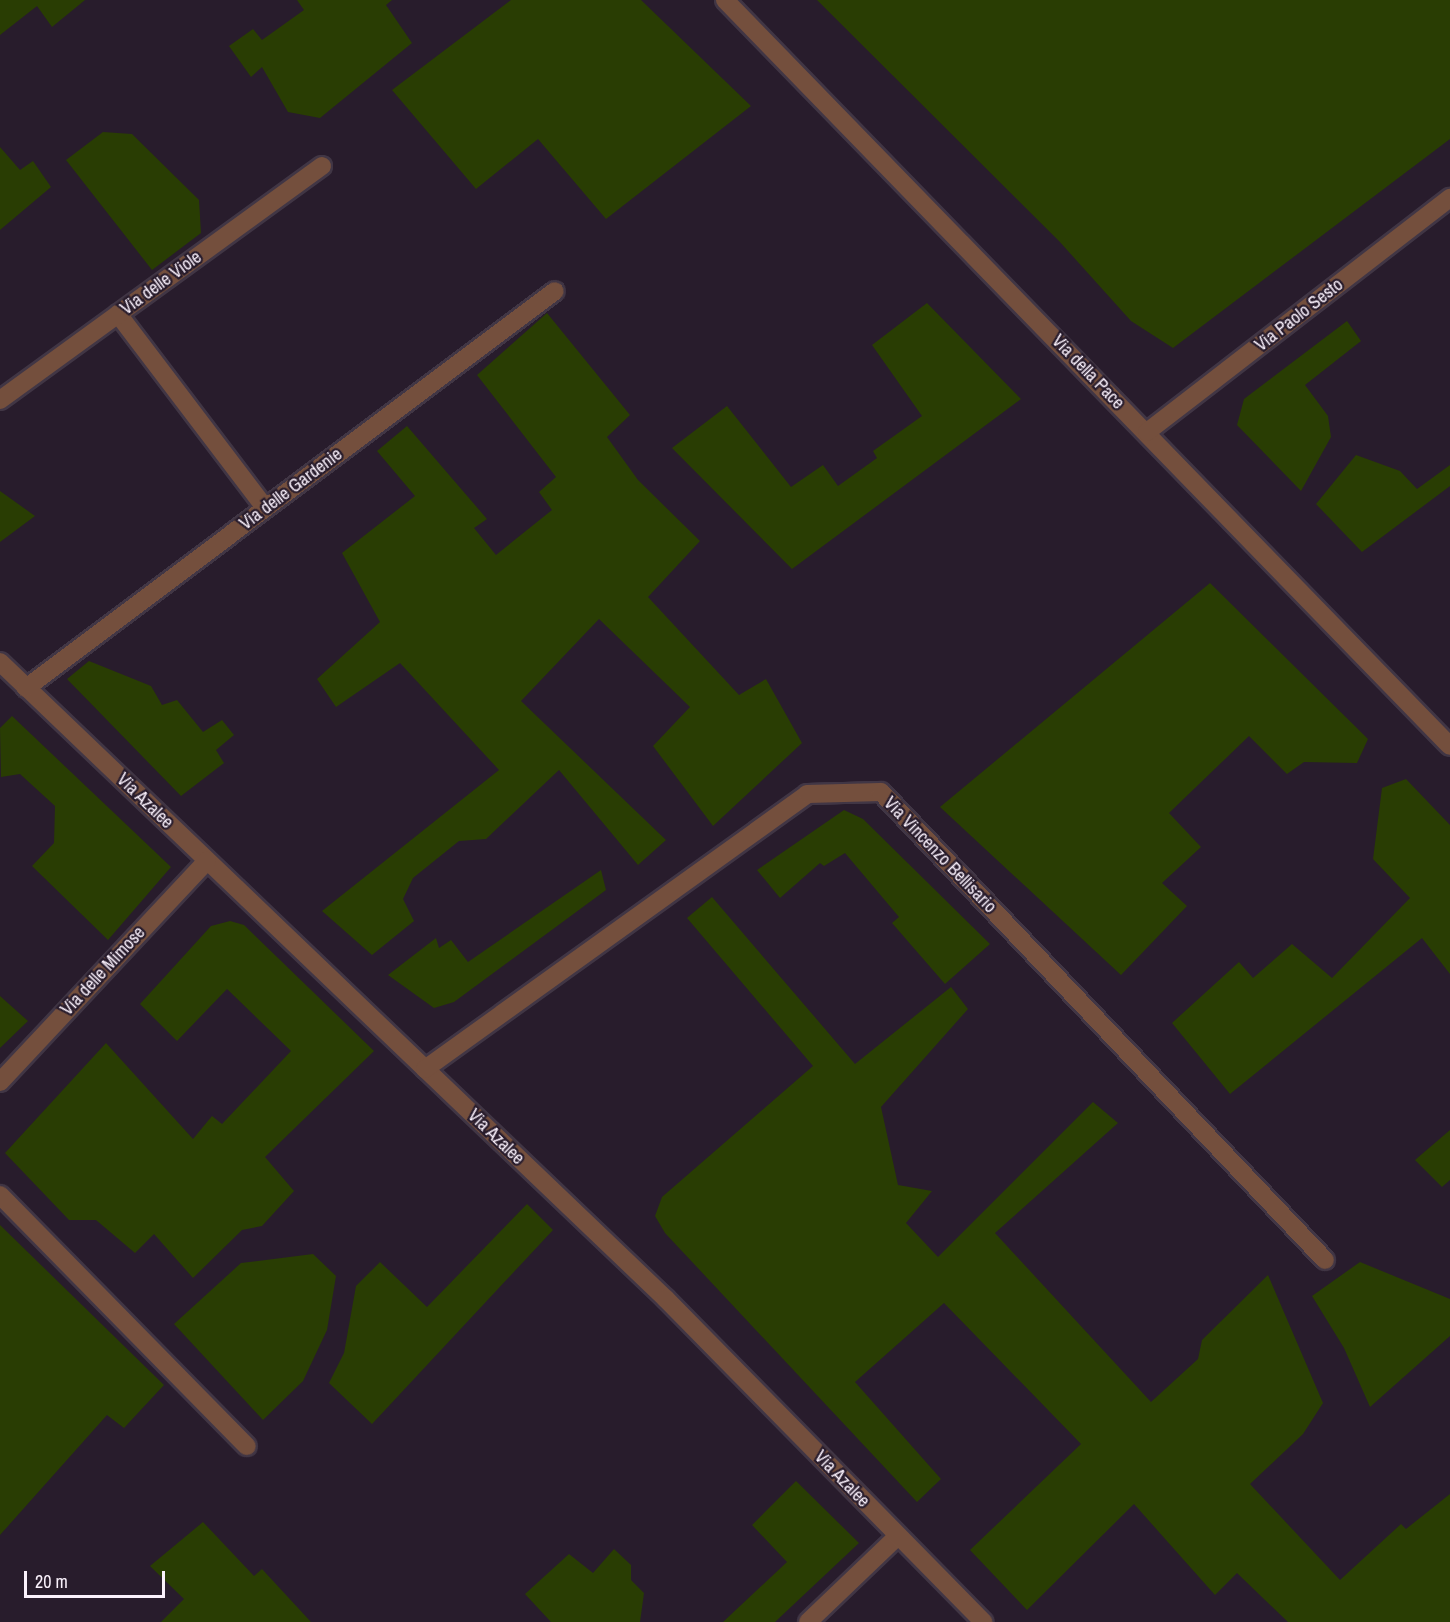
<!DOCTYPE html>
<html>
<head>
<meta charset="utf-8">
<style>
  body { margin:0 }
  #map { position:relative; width:1450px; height:1622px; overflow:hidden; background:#281c2c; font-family:"Archivo Narrow",sans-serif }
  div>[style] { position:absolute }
  .green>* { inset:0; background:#293d03 }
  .roads { filter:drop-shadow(2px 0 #413645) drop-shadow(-2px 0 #413645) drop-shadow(0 2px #413645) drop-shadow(0 -2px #413645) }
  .lane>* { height:18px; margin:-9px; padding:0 9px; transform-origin:9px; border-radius:9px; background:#744f3d }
  .street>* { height:18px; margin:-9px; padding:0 9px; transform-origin:9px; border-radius:9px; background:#744f3d }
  span { translate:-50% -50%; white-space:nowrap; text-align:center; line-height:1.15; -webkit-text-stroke:4.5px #281c2c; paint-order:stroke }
  .street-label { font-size:18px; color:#faf1fc }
  .scale { position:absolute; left:24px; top:1571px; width:141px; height:27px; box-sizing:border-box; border:3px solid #faf1fc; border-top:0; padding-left:8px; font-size:18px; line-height:21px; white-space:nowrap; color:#faf1fc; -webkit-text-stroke:4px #281c2c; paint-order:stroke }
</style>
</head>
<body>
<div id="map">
  <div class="green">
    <div style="clip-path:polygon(0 0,85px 0,52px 27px,37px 6px,0 35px)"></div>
    <div style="clip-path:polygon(297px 0,392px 0,386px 5px,412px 43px,320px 118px,288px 112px,262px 67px,251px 77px,229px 46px,253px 29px,262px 40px,304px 10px)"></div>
    <div style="clip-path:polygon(511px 0,641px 0,751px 106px,606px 219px,538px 139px,476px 189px,392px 90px)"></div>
    <div style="clip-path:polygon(817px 0,1450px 0,1450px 139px,1173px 348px,1131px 321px,1059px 241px)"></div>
    <div style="clip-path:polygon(103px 132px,132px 134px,199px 200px,201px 233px,152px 270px,66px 160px)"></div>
    <div style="clip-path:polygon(0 147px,20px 170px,33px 161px,51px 187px,0 230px)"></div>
    <div style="clip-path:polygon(927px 303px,1021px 399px,792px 569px,672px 448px,727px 406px,791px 487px,823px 465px,838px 486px,877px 458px,873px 451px,922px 416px,872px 345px)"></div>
    <div style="clip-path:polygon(547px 313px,630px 415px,607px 437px,638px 480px,700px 541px,648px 597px,739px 695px,766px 679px,802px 743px,713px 826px,653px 746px,690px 707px,599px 619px,521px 701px,666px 840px,638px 865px,559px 770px,486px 839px,459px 841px,413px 878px,403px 899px,414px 921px,372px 955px,322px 911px,499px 770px,400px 663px,336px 707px,317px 679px,380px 622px,342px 553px,415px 496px,377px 451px,407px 426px,487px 519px,474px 528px,496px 555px,552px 510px,539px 492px,556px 477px,477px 375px)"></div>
    <div style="clip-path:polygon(1347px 321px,1361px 341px,1305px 385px,1328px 416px,1331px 437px,1301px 491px,1237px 425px,1244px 399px)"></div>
    <div style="clip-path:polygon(1356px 455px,1400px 471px,1417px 489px,1450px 465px,1450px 486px,1362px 552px,1316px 504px)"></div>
    <div style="clip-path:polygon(0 491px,35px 516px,0 542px)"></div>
    <div style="clip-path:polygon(1210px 583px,1368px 739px,1357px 763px,1304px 762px,1287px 774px,1249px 736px,1169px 813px,1201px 847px,1162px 883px,1187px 906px,1121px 975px,940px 807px)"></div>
    <div style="clip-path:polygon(89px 661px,151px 686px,162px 705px,177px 700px,203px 732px,222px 720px,234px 735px,216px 750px,224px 763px,181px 796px,67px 679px)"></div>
    <div style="clip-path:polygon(12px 716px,171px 867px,108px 940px,32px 866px,54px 843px,55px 806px,20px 774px,1px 777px,0 728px)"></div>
    <div style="clip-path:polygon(1406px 779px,1450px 825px,1450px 974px,1422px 938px,1230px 1094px,1172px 1023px,1239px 962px,1253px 978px,1292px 944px,1332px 978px,1410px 898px,1373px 859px,1382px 788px)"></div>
    <div style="clip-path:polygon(844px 810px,863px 819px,990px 944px,945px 984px,892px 923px,899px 917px,845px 853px,824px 866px,820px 863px,780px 898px,757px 870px)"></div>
    <div style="clip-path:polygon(601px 870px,606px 890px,454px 1002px,434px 1008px,388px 975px,436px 938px,439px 948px,451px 940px,468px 962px)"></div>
    <div style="clip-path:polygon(712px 897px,855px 1064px,951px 987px,968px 1009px,881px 1107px,898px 1185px,932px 1191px,906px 1223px,938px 1257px,1093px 1102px,1118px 1123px,995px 1233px,1151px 1402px,1198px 1359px,1202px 1340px,1268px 1275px,1323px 1403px,1303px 1434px,1250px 1484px,1340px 1580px,1401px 1524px,1406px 1529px,1450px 1494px,1450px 1622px,1288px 1622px,1237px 1573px,1215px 1595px,1134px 1504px,1027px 1610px,970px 1550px,1081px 1444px,944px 1303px,855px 1382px,941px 1479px,917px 1502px,665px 1233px,655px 1216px,662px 1197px,813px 1066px,687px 918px)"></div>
    <div style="clip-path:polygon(230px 921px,244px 925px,374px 1051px,265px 1157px,294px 1191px,262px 1226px,242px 1230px,193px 1278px,154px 1234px,135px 1253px,96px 1220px,69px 1220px,5px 1153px,106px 1043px,193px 1139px,212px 1116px,222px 1124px,291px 1051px,227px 989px,177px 1041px,140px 1004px,211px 926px)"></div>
    <div style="clip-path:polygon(0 996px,28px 1021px,0 1048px)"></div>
    <div style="clip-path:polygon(1450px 1130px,1450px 1180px,1442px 1187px,1415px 1160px)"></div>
    <div style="clip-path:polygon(527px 1204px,553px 1230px,372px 1424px,329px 1383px,344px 1353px,356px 1286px,380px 1262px,427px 1307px)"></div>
    <div style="clip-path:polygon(0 1225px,164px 1385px,124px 1428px,107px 1415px,0 1535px)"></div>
    <div style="clip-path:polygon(313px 1254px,336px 1276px,327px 1330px,303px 1381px,263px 1420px,174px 1324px,241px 1263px)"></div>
    <div style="clip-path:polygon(1360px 1262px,1450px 1299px,1450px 1336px,1370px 1407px,1344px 1348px,1312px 1296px)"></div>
    <div style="clip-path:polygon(796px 1481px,859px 1543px,775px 1622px,723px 1622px,787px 1562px,752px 1525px)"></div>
    <div style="clip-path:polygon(203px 1522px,254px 1576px,262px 1569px,311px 1622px,161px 1622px,184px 1599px,150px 1566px)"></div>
    <div style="clip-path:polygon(614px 1549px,631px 1565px,631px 1580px,644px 1593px,640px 1622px,551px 1622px,525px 1594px,569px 1554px,593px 1573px)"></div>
  </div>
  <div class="roads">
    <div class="lane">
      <div style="left:118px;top:314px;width:243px;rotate:52.8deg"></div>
      <div style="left:0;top:1195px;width:352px;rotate:45.5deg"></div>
      <div style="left:808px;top:1622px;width:124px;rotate:-43.7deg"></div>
    </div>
    <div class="street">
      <div style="left:725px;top:0;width:1040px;rotate:45.82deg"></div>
      <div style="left:0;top:400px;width:398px;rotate:-36deg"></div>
      <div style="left:1147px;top:432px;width:383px;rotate:-37.7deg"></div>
      <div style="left:0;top:662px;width:922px;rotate:43.73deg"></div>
      <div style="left:666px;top:1299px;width:453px;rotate:45.5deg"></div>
      <div style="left:26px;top:688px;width:661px;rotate:-36.89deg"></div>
      <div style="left:425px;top:1069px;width:471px;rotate:-35.7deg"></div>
      <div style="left:807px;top:794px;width:74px;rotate:-1.5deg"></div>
      <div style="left:881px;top:792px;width:645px;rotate:46.51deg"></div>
      <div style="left:0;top:1082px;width:303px;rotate:-46.9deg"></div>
    </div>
  </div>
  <div class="street-label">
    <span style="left:161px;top:283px;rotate:-36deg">Via delle Viole</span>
    <span style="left:1299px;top:315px;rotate:-38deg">Via Paolo Sesto</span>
    <span style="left:1088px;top:372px;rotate:46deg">Via della Pace</span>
    <span style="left:291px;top:489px;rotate:-37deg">Via delle Gardenie</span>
    <span style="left:145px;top:801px;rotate:44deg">Via Azalee</span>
    <span style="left:940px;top:855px;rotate:46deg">Via Vincenzo Bellisario</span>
    <span style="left:103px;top:971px;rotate:-47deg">Via delle Mimose</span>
    <span style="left:496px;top:1137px;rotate:44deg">Via Azalee</span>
    <span style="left:842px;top:1479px;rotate:46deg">Via Azalee</span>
  </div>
  <div class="scale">20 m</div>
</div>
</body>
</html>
